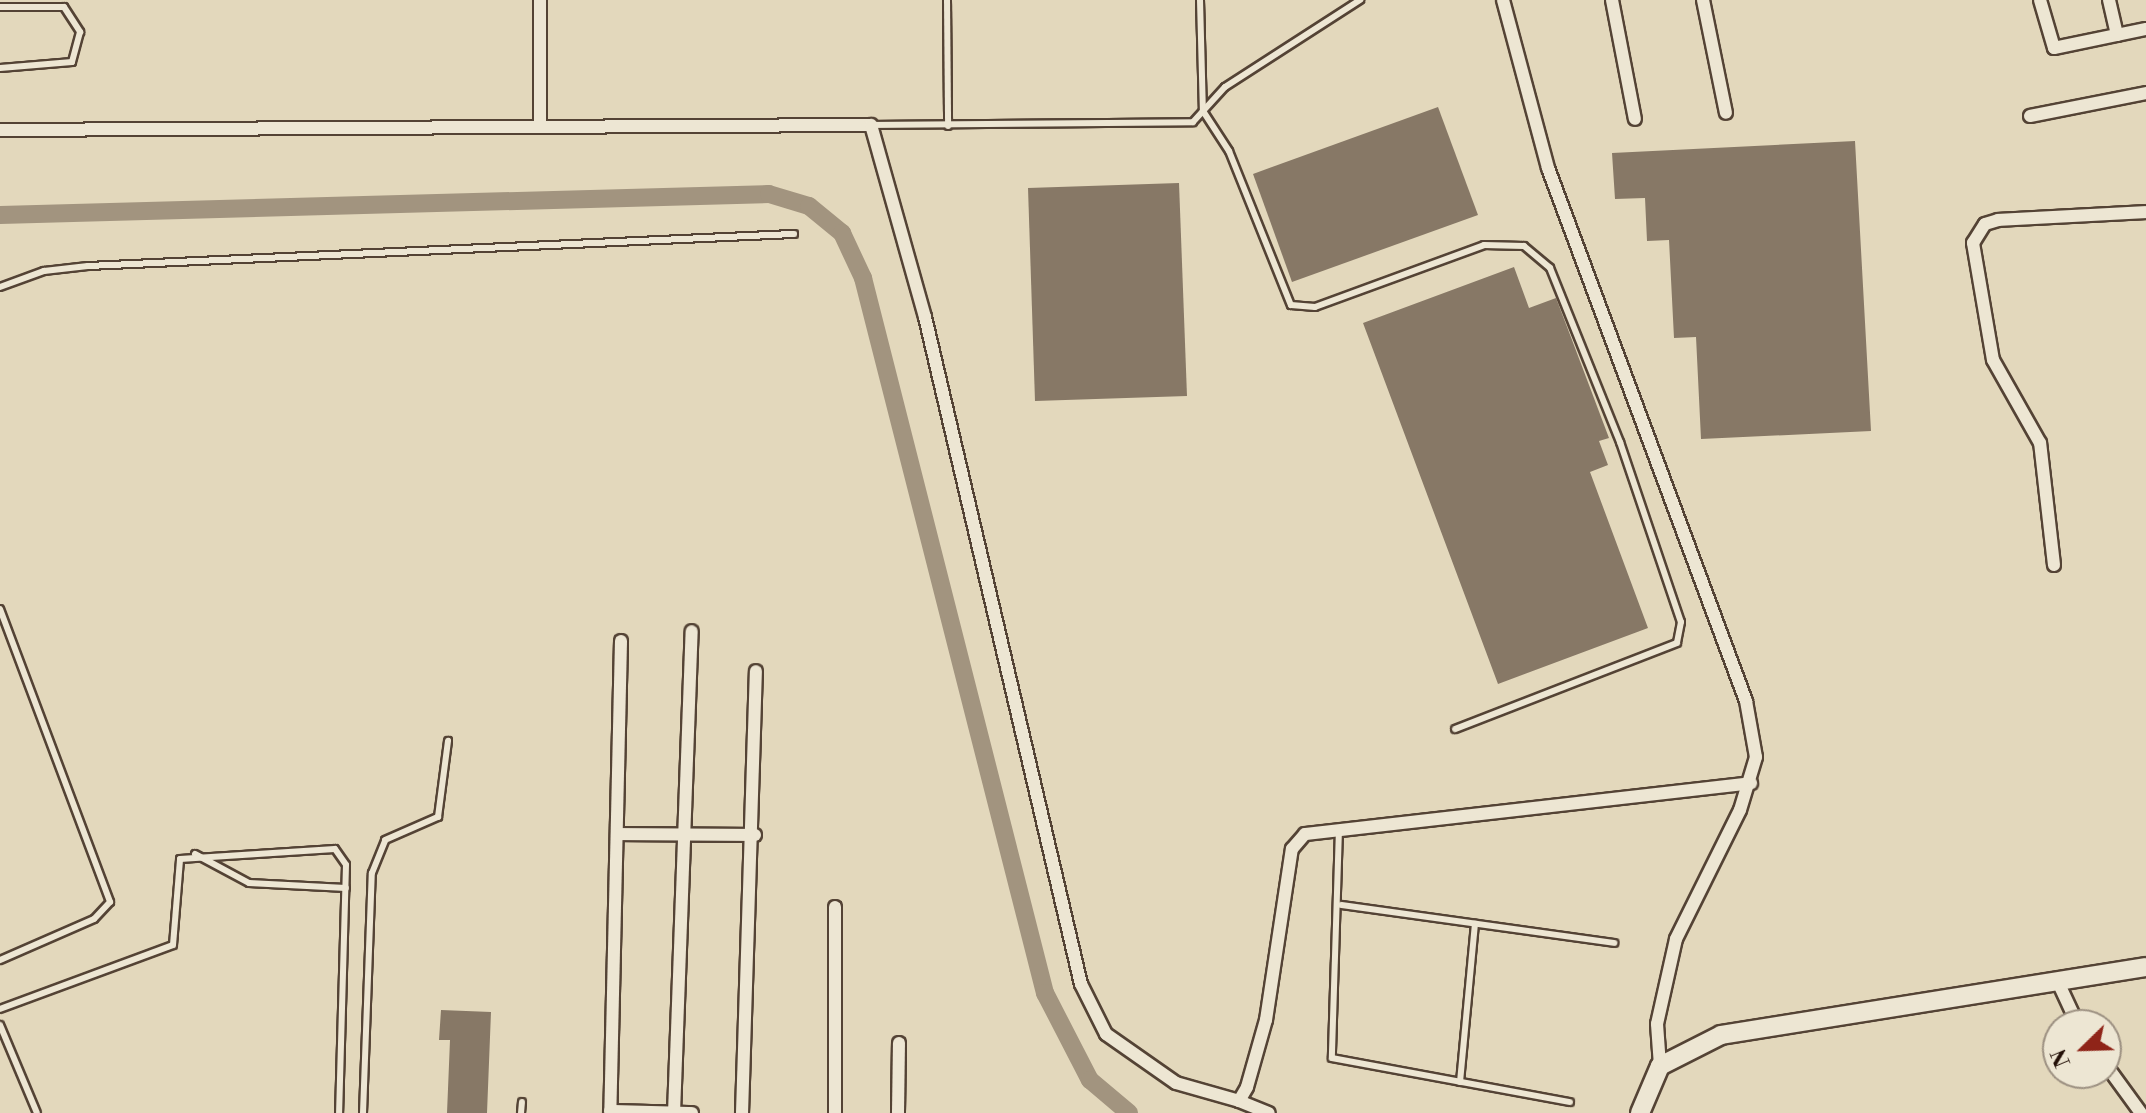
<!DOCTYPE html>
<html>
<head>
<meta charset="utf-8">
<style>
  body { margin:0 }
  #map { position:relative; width:2146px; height:1113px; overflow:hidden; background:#e3d8bc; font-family:"Libre Bodoni",serif }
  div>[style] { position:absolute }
  .canal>* { height:18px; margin:-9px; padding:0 9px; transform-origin:9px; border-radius:9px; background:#a2947f }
  .building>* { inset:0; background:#877866 }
  .roads { filter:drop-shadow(2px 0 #544335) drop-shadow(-2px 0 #544335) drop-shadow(0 2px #544335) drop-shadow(0 -2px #544335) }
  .lane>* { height:6px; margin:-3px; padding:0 3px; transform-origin:3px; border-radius:3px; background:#ede6d3 }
  .street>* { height:12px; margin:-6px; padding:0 6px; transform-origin:6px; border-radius:6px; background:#ede6d3 }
  .secondary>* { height:18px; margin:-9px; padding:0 9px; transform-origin:9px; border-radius:9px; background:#ede6d3 }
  span { translate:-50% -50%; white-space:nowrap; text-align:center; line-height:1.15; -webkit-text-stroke:6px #ede6d3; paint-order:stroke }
  .north { position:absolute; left:2042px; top:1009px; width:80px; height:80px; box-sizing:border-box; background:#ede6d3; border:2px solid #9d9182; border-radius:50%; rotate:247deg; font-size:22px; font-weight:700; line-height:32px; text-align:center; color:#241108 }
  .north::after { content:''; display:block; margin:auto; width:28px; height:36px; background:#8f2418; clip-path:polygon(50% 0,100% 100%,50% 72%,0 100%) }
</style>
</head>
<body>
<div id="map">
  <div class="canal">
    <div style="left:0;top:215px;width:769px;rotate:-1.56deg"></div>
    <div style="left:769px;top:194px;width:42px;rotate:16.7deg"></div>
    <div style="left:809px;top:206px;width:43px;rotate:39.3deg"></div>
    <div style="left:842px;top:233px;width:50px;rotate:65deg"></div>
    <div style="left:863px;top:278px;width:738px;rotate:75.72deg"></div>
    <div style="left:1045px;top:993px;width:98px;rotate:62.7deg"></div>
    <div style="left:1090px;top:1080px;width:51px;rotate:40.2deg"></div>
  </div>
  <div class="building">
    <div style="clip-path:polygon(1438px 107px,1478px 215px,1292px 282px,1253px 174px)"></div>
    <div style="clip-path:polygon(1855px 141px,1871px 431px,1701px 439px,1696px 337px,1674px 338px,1669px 240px,1647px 241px,1645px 198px,1615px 199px,1612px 153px)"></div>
    <div style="clip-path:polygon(1179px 183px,1187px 396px,1035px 401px,1028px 188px)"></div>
    <div style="clip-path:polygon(1514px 267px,1529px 308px,1556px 298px,1569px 332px,1609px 438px,1599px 441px,1608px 465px,1590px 472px,1648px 628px,1498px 684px,1363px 323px)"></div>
    <div style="clip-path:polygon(441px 1010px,491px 1012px,487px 1113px,447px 1113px,450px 1040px,439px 1040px)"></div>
  </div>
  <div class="roads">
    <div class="lane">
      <div style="left:947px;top:0;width:126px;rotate:89.5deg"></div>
      <div style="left:1200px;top:0;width:111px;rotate:88.5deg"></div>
      <div style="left:1203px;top:111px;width:48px;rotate:57deg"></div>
      <div style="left:1229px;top:151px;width:166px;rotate:68.1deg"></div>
      <div style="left:1291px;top:305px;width:24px;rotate:5deg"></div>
      <div style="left:1315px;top:307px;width:180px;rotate:-20.1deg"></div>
      <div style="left:1484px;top:245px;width:40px;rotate:1.4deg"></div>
      <div style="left:1524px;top:246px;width:34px;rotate:40deg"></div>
      <div style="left:1550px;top:268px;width:188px;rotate:68.1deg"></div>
      <div style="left:1620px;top:442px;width:190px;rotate:71.3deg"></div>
      <div style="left:1681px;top:622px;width:21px;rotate:101deg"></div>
      <div style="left:1677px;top:643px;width:238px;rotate:158.8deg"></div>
      <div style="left:0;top:7px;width:64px"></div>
      <div style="left:64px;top:7px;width:30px;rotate:57deg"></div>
      <div style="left:80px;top:32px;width:31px;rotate:105deg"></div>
      <div style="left:72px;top:62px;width:72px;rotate:175.2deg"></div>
      <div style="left:871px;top:125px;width:322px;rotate:-0.5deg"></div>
      <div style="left:1193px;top:122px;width:47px;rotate:-47.6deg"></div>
      <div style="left:1225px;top:87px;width:161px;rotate:-32.8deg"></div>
      <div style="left:0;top:287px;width:47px;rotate:-20deg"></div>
      <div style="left:44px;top:271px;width:44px;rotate:-6.5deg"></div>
      <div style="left:88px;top:266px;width:707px;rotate:-2.6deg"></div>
      <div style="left:0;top:609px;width:313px;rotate:69.4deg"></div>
      <div style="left:110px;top:902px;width:23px;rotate:133deg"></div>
      <div style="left:94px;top:919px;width:103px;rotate:156.4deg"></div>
      <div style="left:1339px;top:829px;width:229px;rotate:91.8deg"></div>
      <div style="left:1332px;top:1058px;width:242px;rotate:10.5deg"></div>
      <div style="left:195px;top:854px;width:61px;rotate:28.2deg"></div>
      <div style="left:249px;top:883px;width:97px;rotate:3deg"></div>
      <div style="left:1341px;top:905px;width:276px;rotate:7.9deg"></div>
      <div style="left:0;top:1009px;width:184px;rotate:-20.3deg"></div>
      <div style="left:173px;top:945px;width:86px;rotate:-85.3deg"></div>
      <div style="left:180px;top:859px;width:155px;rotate:-3.7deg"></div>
      <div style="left:335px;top:849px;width:19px;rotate:55deg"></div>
      <div style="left:346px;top:865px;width:248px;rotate:91.6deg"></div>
      <div style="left:0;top:1025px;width:95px;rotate:67.2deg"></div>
      <div style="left:1460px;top:1082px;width:159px;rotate:-84.6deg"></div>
      <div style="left:363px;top:1113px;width:240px;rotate:-87.9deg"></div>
      <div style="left:372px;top:873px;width:35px;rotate:-68deg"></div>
      <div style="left:385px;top:840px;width:58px;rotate:-23.5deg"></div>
      <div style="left:438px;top:817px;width:77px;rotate:-82.5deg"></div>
      <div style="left:521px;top:1113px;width:11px;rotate:-85deg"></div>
    </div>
    <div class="street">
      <div style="left:1503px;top:0;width:174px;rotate:75deg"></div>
      <div style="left:1548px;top:168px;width:569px;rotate:69.62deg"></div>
      <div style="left:1746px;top:701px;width:57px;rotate:79.9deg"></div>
      <div style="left:1756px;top:757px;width:55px;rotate:106.8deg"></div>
      <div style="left:1740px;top:810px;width:144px;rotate:116.4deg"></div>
      <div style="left:1676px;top:939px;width:87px;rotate:102.6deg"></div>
      <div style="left:1657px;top:1024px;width:42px;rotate:85.9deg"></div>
      <div style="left:1612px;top:0;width:121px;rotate:79.1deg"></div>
      <div style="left:1703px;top:0;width:115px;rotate:78.5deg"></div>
      <div style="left:2040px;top:0;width:50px;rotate:73.7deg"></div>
      <div style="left:2054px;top:48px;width:94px;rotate:-11.7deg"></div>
      <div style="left:2109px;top:0;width:36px;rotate:77deg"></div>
      <div style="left:2030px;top:116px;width:118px;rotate:-11.2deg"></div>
      <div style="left:540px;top:124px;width:124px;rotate:-90deg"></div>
      <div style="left:0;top:130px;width:871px;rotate:-0.33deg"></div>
      <div style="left:871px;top:125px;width:199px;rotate:74.3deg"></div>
      <div style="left:925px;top:317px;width:685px;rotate:76.84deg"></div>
      <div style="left:1081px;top:984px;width:56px;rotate:63.4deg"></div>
      <div style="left:1106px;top:1034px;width:85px;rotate:35deg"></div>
      <div style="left:1176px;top:1083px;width:66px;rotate:15.9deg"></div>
      <div style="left:1239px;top:1101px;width:16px;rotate:-60deg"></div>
      <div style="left:1247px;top:1087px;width:70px;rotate:-74.2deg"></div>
      <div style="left:1266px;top:1020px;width:173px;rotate:-81.4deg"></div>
      <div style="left:1292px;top:849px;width:20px;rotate:-49deg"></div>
      <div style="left:1305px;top:834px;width:449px;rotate:-6.5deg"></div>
      <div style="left:2054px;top:565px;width:123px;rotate:-96.5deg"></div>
      <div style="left:2040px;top:443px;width:95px;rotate:-119.5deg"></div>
      <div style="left:1993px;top:360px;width:119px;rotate:-99.7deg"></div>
      <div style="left:1973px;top:243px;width:22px;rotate:-58deg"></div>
      <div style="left:1985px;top:224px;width:14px;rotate:-17deg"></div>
      <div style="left:1998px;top:220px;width:148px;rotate:-3.1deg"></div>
      <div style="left:621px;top:641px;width:470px;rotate:91.3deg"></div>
      <div style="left:610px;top:1111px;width:82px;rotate:1.4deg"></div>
      <div style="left:617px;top:834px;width:138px;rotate:0.4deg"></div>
      <div style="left:2058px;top:982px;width:47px;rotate:65.1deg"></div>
      <div style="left:2106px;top:1065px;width:59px;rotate:53.9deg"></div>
      <div style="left:1239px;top:1101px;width:32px;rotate:22deg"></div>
      <div style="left:674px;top:1113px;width:482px;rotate:-87.9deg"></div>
      <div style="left:742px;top:1113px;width:442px;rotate:-88.2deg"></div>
      <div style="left:835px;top:1113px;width:206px;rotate:-90deg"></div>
      <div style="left:898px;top:1113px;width:70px;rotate:-89.2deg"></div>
    </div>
    <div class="secondary">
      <div style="left:1640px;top:1113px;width:51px;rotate:-66.9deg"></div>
      <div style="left:1660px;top:1066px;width:68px;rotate:-26.9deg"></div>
      <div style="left:1721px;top:1035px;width:430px;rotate:-9.1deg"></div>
    </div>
  </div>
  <div class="north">N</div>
</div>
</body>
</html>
